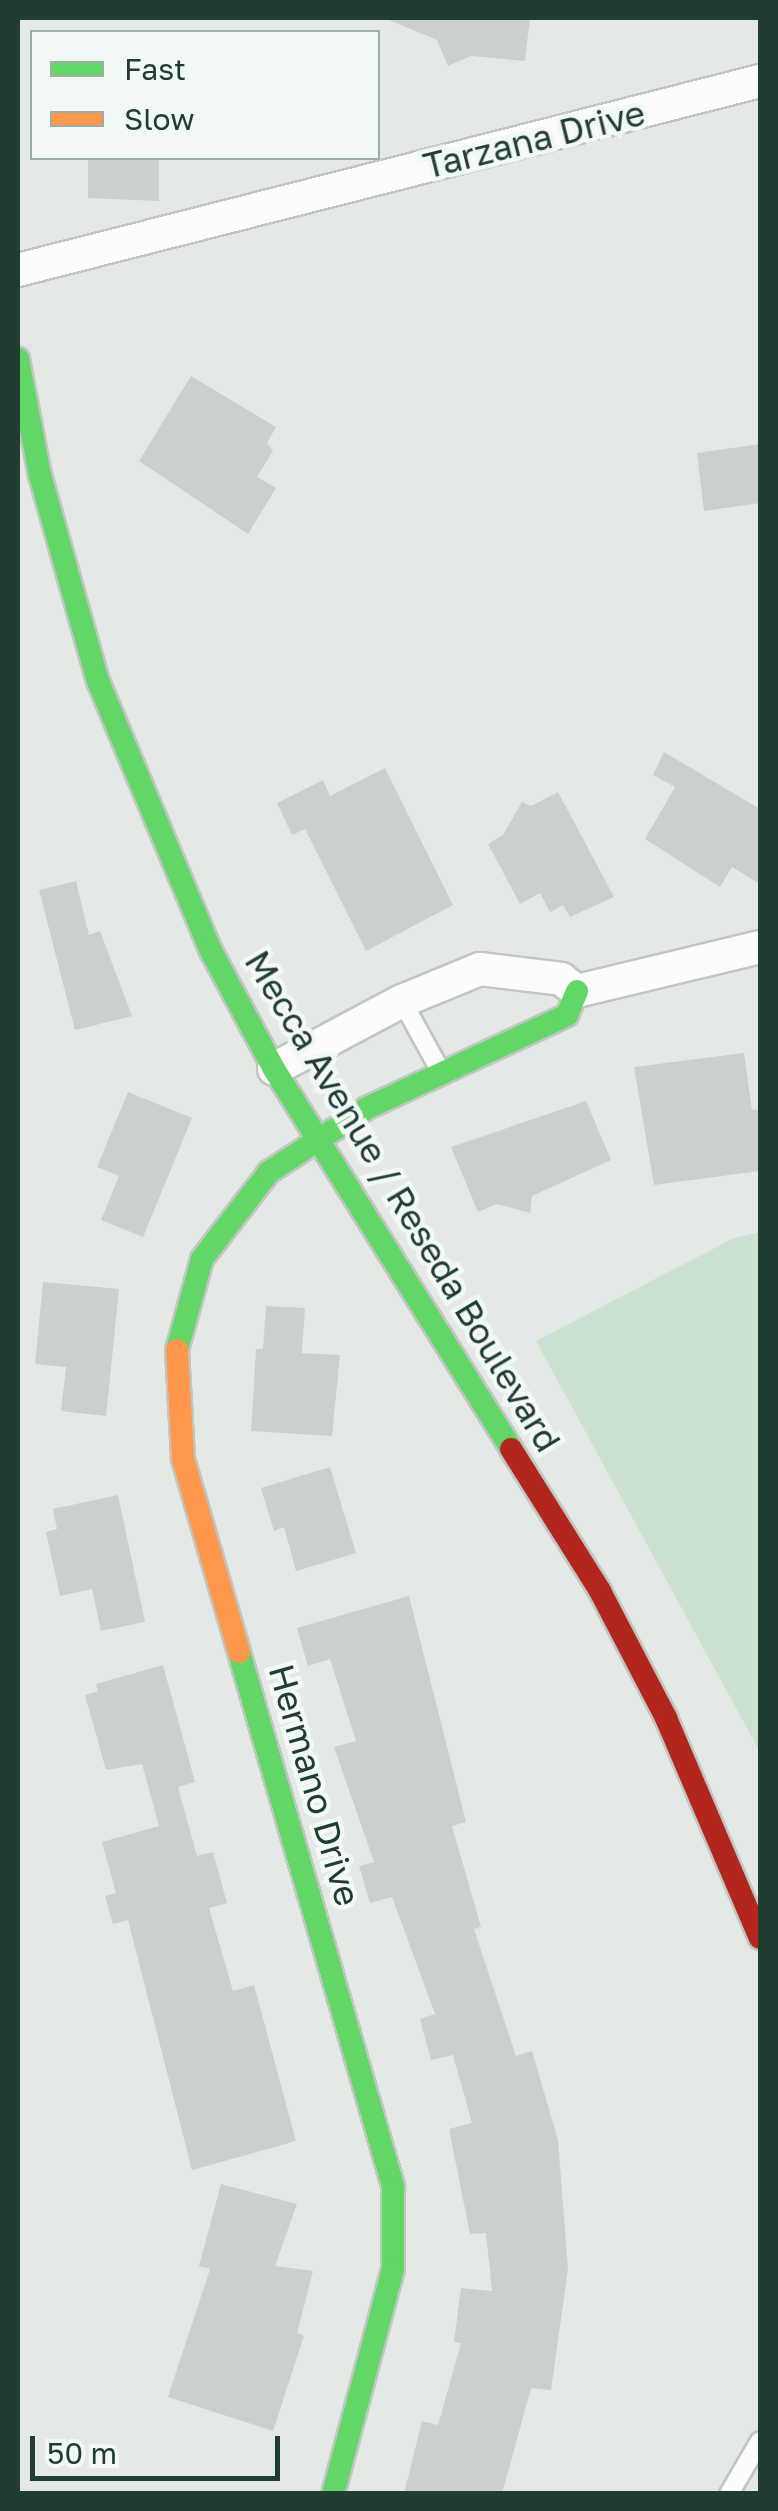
<!DOCTYPE html>
<html>
<head>
<meta charset="utf-8">
<style>
  body { margin:0 }
  #map { position:relative; width:778px; height:2511px; overflow:hidden; background:#e4e9e6; font-family:"Golos Text",sans-serif }
  div>[style] { position:absolute }
  .green>* { inset:0; background:#cce2d0 }
  .building>* { inset:0; background:#cbd0cd }
  .roads { filter:drop-shadow(2px 0 #c1c6c3) drop-shadow(-2px 0 #c1c6c3) drop-shadow(0 2px #c1c6c3) drop-shadow(0 -2px #c1c6c3) }
  .lane>* { height:18px; margin:-9px; padding:0 9px; transform-origin:9px; border-radius:9px; background:#fbfcfb }
  .street>* { height:32px; margin:-16px; padding:0 16px; transform-origin:16px; border-radius:16px; background:#fbfcfb }
  .fast>* { height:22px; margin:-11px; padding:0 11px; transform-origin:11px; border-radius:11px; background:#63d668 }
  .slow>* { height:22px; margin:-11px; padding:0 11px; transform-origin:11px; border-radius:11px; background:#ff974d }
  .jam>* { height:22px; margin:-11px; padding:0 11px; transform-origin:11px; border-radius:11px; background:#b3261e }
  span { translate:-50% -50%; white-space:nowrap; text-align:center; line-height:1.15; -webkit-text-stroke:9px #f2f8f4; paint-order:stroke }
  .street-label { font-size:35px; color:#213d31 }
  .frame { position:absolute; inset:0; border:20px solid #213d31; pointer-events:none }
  .legend { position:absolute; left:30px; top:30px; width:350px; height:130px; box-sizing:border-box; background:#f2f8f4; border:2px solid #9eada6; margin:0; padding:12px 18px; list-style:none; font-size:30px; color:#213d31 }
  .legend li { display:flex; align-items:center; gap:20px; height:50px }
  .legend b { width:50px; border:2px solid #9eada6 }
  .scale { position:absolute; left:30px; top:2436px; width:250px; height:45px; box-sizing:border-box; border:5px solid #213d31; border-top:0; padding-left:12px; font-size:30px; line-height:35px; white-space:nowrap; color:#213d31; -webkit-text-stroke:8px #f2f8f4; paint-order:stroke }
</style>
</head>
<body>
<div id="map">
  <div class="green">
    <div style="clip-path:polygon(760px 1232px,760px 1752px,536px 1341px,734px 1238px)"></div>
  </div>
  <div class="building">
    <div style="clip-path:polygon(384px 18px,530px 18px,525px 61px,471px 56px,448px 66px,437px 40px)"></div>
    <div style="clip-path:polygon(88px 158px,159px 158px,159px 201px,88px 198px)"></div>
    <div style="clip-path:polygon(191px 376px,276px 427px,267px 443px,273px 451px,257px 477px,276px 488px,248px 534px,139px 461px)"></div>
    <div style="clip-path:polygon(760px 444px,760px 503px,704px 511px,697px 453px)"></div>
    <div style="clip-path:polygon(664px 752px,760px 809px,760px 884px,732px 867px,720px 887px,645px 839px,675px 787px,653px 775px)"></div>
    <div style="clip-path:polygon(385px 768px,453px 905px,366px 951px,305px 829px,292px 835px,277px 803px,323px 780px,330px 796px)"></div>
    <div style="clip-path:polygon(558px 792px,614px 897px,570px 917px,563px 905px,550px 912px,540px 893px,520px 904px,488px 844px,503px 835px,522px 802px,531px 806px)"></div>
    <div style="clip-path:polygon(76px 881px,89px 935px,100px 931px,132px 1016px,75px 1030px,39px 890px)"></div>
    <div style="clip-path:polygon(744px 1053px,752px 1110px,760px 1109px,760px 1171px,654px 1185px,634px 1067px)"></div>
    <div style="clip-path:polygon(128px 1092px,192px 1118px,143px 1237px,101px 1220px,119px 1176px,97px 1167px)"></div>
    <div style="clip-path:polygon(586px 1101px,611px 1160px,532px 1196px,530px 1213px,497px 1204px,478px 1212px,451px 1147px)"></div>
    <div style="clip-path:polygon(43px 1282px,119px 1289px,106px 1416px,61px 1411px,66px 1367px,35px 1364px)"></div>
    <div style="clip-path:polygon(266px 1306px,305px 1308px,302px 1353px,340px 1355px,332px 1436px,251px 1431px,256px 1349px,263px 1349px)"></div>
    <div style="clip-path:polygon(330px 1467px,356px 1553px,296px 1571px,284px 1527px,274px 1531px,261px 1488px)"></div>
    <div style="clip-path:polygon(118px 1495px,145px 1622px,101px 1631px,92px 1589px,60px 1596px,46px 1532px,57px 1529px,53px 1509px)"></div>
    <div style="clip-path:polygon(409px 1596px,466px 1822px,452px 1826px,481px 1927px,474px 1929px,516px 2056px,532px 2051px,558px 2140px,568px 2269px,551px 2390px,531px 2388px,502px 2494px,404px 2494px,422px 2421px,438px 2425px,461px 2343px,454px 2342px,461px 2288px,492px 2291px,486px 2233px,470px 2234px,449px 2129px,472px 2123px,453px 2055px,431px 2060px,420px 2019px,435px 2014px,392px 1897px,370px 1903px,359px 1866px,374px 1862px,334px 1747px,356px 1741px,330px 1659px,308px 1666px,297px 1628px)"></div>
    <div style="clip-path:polygon(163px 1665px,195px 1782px,178px 1787px,197px 1856px,213px 1852px,227px 1903px,209px 1908px,233px 1991px,254px 1985px,296px 2141px,192px 2170px,128px 1920px,113px 1924px,105px 1896px,116px 1893px,102px 1842px,159px 1826px,142px 1764px,106px 1770px,85px 1695px,98px 1691px,96px 1684px)"></div>
    <div style="clip-path:polygon(221px 2184px,297px 2204px,275px 2266px,313px 2271px,297px 2333px,304px 2336px,273px 2431px,168px 2397px,210px 2269px,199px 2266px)"></div>
  </div>
  <div class="roads">
    <div class="lane">
      <div style="left:402px;top:1001px;width:79px;rotate:61.2deg"></div>
      <div style="left:729px;top:2494px;width:61px;rotate:-59.7deg"></div>
    </div>
    <div class="street">
      <div style="left:18px;top:270px;width:766px;rotate:-14.29deg"></div>
      <div style="left:274px;top:1069px;width:145px;rotate:-28deg"></div>
      <div style="left:402px;top:1001px;width:84px;rotate:-22.3deg"></div>
      <div style="left:480px;top:969px;width:82px;rotate:7deg"></div>
      <div style="left:561px;top:979px;width:20px;rotate:37deg"></div>
      <div style="left:577px;top:991px;width:188px;rotate:-13.5deg"></div>
    </div>
    <div class="fast">
      <div style="left:18px;top:359px;width:118px;rotate:79.3deg"></div>
      <div style="left:40px;top:475px;width:214px;rotate:74.3deg"></div>
      <div style="left:98px;top:681px;width:293px;rotate:67.3deg"></div>
      <div style="left:211px;top:951px;width:134px;rotate:61.9deg"></div>
      <div style="left:274px;top:1069px;width:448px;rotate:58deg"></div>
      <div style="left:177px;top:1350px;width:94px;rotate:-74.6deg"></div>
      <div style="left:202px;top:1259px;width:110px;rotate:-52.4deg"></div>
      <div style="left:269px;top:1172px;width:117px;rotate:-33.1deg"></div>
      <div style="left:367px;top:1108px;width:221px;rotate:-24.9deg"></div>
      <div style="left:567px;top:1015px;width:26px;rotate:-67deg"></div>
      <div style="left:239px;top:1652px;width:556px;rotate:73.91deg"></div>
      <div style="left:393px;top:2186px;width:83px;rotate:90deg"></div>
      <div style="left:393px;top:2269px;width:233px;rotate:104.9deg"></div>
    </div>
    <div class="slow">
      <div style="left:177px;top:1350px;width:109px;rotate:86.8deg"></div>
      <div style="left:183px;top:1459px;width:201px;rotate:73.8deg"></div>
    </div>
    <div class="jam">
      <div style="left:511px;top:1449px;width:168px;rotate:57.9deg"></div>
      <div style="left:600px;top:1591px;width:143px;rotate:62.5deg"></div>
      <div style="left:666px;top:1718px;width:239px;rotate:66.9deg"></div>
    </div>
  </div>
  <div class="street-label">
    <span style="left:534px;top:139px;rotate:-14deg">Tarzana Drive</span>
    <span style="left:403px;top:1201px;rotate:59deg">Mecca Avenue / Reseda Boulevard</span>
    <span style="left:315px;top:1785px;rotate:74deg">Hermano Drive</span>
  </div>
  <div class="frame"></div>
  <ul class="legend">
  <li><b style="height:12px;background:#63d668"></b>Fast</li>
  <li><b style="height:12px;background:#ff974d"></b>Slow</li>
  </ul>
  <div class="scale">50 m</div>
</div>
</body>
</html>
